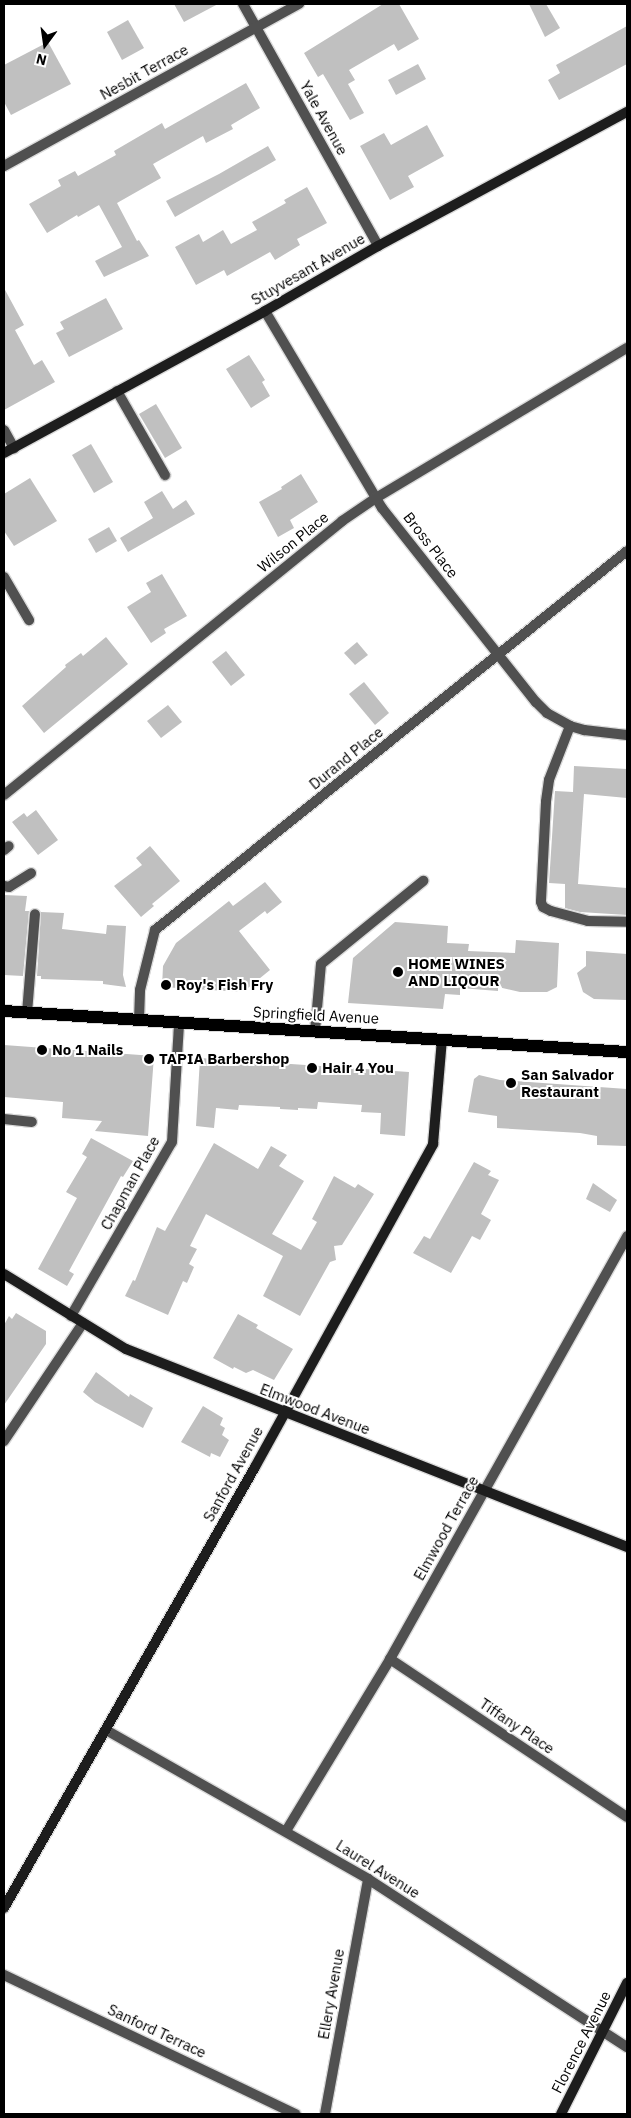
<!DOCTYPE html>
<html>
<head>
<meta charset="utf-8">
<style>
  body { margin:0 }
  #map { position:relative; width:631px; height:2118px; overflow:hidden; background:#fff; font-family:"IBM Plex Sans",sans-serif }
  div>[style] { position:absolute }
  .building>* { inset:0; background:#c0c0c0 }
  .roads { filter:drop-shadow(1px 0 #dbdbdb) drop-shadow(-1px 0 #dbdbdb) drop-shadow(0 1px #dbdbdb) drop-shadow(0 -1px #dbdbdb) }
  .lane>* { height:10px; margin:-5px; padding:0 5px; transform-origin:5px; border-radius:5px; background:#505050 }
  .street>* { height:10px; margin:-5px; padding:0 5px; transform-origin:5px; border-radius:5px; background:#505050 }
  .secondary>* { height:10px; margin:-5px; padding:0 5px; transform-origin:5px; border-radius:5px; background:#1d1d1d }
  .primary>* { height:12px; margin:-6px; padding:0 6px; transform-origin:6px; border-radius:6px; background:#000 }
  .dots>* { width:14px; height:14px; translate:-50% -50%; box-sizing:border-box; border:2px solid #fff; border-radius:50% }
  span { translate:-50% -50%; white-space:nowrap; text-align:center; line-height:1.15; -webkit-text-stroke:4px #fff; paint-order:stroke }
  .street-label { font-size:15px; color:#000 }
  .poi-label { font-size:15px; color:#000; font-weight:700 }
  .left { translate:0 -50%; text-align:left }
  .frame { position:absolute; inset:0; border:5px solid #000; pointer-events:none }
  .north { position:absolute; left:20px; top:20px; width:50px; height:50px; -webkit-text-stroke:4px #fff; paint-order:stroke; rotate:194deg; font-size:14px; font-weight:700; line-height:20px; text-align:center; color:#000 }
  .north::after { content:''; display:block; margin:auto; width:18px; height:22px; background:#000; clip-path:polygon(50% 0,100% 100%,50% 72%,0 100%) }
</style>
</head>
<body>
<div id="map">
  <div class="building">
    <div style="clip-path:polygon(174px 4px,218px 4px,184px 22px)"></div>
    <div style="clip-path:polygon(383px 4px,399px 4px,419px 39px,398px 51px,394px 44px,349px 70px,355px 80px,348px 84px,364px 113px,350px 120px,323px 74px,318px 77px,304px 53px)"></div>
    <div style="clip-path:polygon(529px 4px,546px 4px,560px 28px,545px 37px)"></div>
    <div style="clip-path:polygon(128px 20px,144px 48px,122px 60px,107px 32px)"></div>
    <div style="clip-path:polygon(627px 26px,627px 64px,559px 100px,548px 80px,560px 73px,556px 65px)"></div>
    <div style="clip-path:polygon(48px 42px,71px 84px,11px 115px,4px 102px,4px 65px)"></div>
    <div style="clip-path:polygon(418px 64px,426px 79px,396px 95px,388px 80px)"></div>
    <div style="clip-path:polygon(246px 83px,260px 108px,231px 125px,233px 129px,206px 143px,203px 136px,153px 164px,161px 178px,117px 203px,137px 241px,139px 240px,149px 256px,104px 277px,95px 261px,122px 247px,99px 205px,78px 217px,77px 215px,47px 233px,29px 204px,61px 186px,58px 180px,75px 171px,78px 176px,116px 155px,114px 151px,162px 123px,165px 129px)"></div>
    <div style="clip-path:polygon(427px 125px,444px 156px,408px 176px,414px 187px,390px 200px,360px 146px,384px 133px,391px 145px)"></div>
    <div style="clip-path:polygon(268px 146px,276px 160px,175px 217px,166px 201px,219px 174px)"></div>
    <div style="clip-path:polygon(307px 187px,327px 223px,297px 239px,300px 245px,275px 260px,270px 252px,227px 276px,224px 270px,196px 285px,175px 247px,199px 234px,203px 242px,223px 230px,231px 244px,257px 230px,252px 222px,286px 203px,284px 200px)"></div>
    <div style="clip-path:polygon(4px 288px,24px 325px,15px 330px,34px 365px,42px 360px,55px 382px,4px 410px)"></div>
    <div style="clip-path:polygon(106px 298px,123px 329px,69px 357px,56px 333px,64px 329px,60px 322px)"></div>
    <div style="clip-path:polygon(249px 355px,265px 380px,262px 382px,270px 396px,251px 408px,226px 369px)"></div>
    <div style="clip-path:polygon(156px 404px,182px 448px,165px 458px,139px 414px)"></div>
    <div style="clip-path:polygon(91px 444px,113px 482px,94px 493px,72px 455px)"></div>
    <div style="clip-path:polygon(301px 474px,318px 502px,290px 520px,294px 528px,278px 537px,259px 502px,282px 489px,281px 487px)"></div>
    <div style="clip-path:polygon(30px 478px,57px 521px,14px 546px,4px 531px,4px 494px)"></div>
    <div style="clip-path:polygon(162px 491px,173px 509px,186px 500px,195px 514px,128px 552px,120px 538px,153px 518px,144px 502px)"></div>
    <div style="clip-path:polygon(109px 527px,117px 541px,96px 553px,88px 539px)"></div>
    <div style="clip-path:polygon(162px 574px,187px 616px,164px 629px,166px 633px,151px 643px,127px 607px,151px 592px,146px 583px)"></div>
    <div style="clip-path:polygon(106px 637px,128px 664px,44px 733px,22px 706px,66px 667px,65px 665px,81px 653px,83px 656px)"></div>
    <div style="clip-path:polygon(357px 642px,368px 655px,355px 665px,344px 653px)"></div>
    <div style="clip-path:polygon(226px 651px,245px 675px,231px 686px,212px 662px)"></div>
    <div style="clip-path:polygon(364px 682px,389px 713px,375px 725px,349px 694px)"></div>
    <div style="clip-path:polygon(168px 705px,182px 722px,161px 738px,147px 721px)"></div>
    <div style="clip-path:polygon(574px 766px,627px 769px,627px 798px,584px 794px,578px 884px,627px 888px,627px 915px,580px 912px,565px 908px,565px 884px,549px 883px,555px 791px,573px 792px)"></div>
    <div style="clip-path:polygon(36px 810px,58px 840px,38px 855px,12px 822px,24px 813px,27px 817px)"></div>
    <div style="clip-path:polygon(150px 846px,180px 881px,152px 904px,154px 906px,141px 917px,114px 886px,142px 865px,136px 858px)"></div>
    <div style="clip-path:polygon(265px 882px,282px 902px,267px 914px,265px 911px,239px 931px,270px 970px,243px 992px,162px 987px,163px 966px,176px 943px,229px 901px,233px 906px)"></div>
    <div style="clip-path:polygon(4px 895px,27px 896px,25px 911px,29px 911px,23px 976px,4px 975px)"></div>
    <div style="clip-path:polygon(41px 912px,64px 913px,62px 929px,106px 934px,107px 925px,126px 926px,123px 975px,126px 987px,103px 984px,103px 981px,41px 979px,41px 976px,37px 976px)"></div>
    <div style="clip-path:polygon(395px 922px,448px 926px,447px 943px,469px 944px,468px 951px,515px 953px,516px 940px,559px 943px,557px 987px,547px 992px,520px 992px,498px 987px,498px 991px,460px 988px,460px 995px,445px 994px,443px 1009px,348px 1003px,353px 958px)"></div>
    <div style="clip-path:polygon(586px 951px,627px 954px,627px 1000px,594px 999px,583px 992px,577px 973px,586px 966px)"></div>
    <div style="clip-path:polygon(4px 1045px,154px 1056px,148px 1136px,95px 1131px,102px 1121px,62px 1118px,63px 1102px,4px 1097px)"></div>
    <div style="clip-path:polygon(200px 1058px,409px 1072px,405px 1136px,380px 1134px,381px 1113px,361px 1112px,362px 1105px,318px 1102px,317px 1109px,298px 1108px,298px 1110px,280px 1109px,280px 1107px,239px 1105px,238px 1110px,216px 1108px,214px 1128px,196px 1126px)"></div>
    <div style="clip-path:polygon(479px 1075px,500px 1080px,627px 1089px,627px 1146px,597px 1145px,597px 1136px,580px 1133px,497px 1128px,497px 1116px,468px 1112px,474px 1079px)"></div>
    <div style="clip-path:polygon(91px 1138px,133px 1161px,123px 1177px,121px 1176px,69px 1271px,74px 1274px,67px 1286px,38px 1269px,77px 1198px,66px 1192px,87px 1157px,82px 1154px)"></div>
    <div style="clip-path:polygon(214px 1143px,258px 1169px,271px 1146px,287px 1155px,279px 1166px,304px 1181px,272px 1234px,301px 1250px,317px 1222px,312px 1219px,334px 1176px,355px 1188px,358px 1184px,374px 1194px,342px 1245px,334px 1246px,336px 1260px,330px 1262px,300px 1316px,263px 1296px,283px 1256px,206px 1214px,190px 1246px,197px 1249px,189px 1264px,194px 1267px,187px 1283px,183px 1281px,168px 1315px,125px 1296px,133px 1280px,135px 1281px,157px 1227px,165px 1231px)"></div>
    <div style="clip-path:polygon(474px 1162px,491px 1171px,488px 1175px,499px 1180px,481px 1214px,491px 1220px,480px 1240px,472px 1236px,451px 1273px,413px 1253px,424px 1236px,430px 1239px)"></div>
    <div style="clip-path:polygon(593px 1183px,617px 1200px,610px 1212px,586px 1199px)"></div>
    <div style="clip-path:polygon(16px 1313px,46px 1331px,46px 1344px,4px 1405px,4px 1325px,9px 1316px,12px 1319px)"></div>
    <div style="clip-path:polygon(238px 1314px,258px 1325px,256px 1328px,293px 1349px,274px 1380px,253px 1370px,246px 1373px,234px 1367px,233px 1369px,213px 1358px)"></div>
    <div style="clip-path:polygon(96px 1372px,129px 1397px,130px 1394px,153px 1408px,143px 1428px,95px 1402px,83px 1392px)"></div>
    <div style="clip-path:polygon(203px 1406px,223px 1418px,220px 1425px,225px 1428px,222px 1435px,229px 1440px,220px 1457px,211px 1453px,210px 1457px,181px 1442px)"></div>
  </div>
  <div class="roads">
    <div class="lane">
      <div style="left:117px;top:391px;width:97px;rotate:60.3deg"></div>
      <div style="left:4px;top:430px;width:21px;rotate:61deg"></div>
      <div style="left:4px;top:577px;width:50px;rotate:59.8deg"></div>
      <div style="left:4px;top:850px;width:6px;rotate:-39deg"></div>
      <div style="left:4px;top:886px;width:5px;rotate:11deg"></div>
      <div style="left:9px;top:887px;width:26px;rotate:-32deg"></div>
      <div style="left:27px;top:1013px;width:99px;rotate:-85.4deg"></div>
      <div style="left:315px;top:1031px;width:67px;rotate:-84.9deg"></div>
      <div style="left:321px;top:964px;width:132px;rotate:-39.1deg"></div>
      <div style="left:4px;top:1119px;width:28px;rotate:6deg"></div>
    </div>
    <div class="street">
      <div style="left:243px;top:4px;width:277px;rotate:60.8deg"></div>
      <div style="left:4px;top:166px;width:337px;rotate:-28.8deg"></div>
      <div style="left:265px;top:311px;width:229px;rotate:59.3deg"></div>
      <div style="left:382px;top:508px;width:248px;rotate:51.6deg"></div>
      <div style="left:536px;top:702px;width:16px;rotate:45deg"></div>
      <div style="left:547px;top:713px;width:26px;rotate:29deg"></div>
      <div style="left:570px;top:726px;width:15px;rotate:16deg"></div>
      <div style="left:584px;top:730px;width:43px;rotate:6.6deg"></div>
      <div style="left:570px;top:726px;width:58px;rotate:111.3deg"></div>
      <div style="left:549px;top:780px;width:22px;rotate:98deg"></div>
      <div style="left:546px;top:802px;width:100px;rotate:92.9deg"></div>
      <div style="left:541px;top:902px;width:5px;rotate:68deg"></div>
      <div style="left:543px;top:907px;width:9px;rotate:27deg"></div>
      <div style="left:551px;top:911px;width:38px;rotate:15deg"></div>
      <div style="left:588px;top:921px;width:39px;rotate:1deg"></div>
      <div style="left:4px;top:795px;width:435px;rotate:-39deg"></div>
      <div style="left:342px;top:521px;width:41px;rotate:-34.1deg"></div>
      <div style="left:376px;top:498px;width:292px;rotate:-30.9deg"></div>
      <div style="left:139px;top:1020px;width:30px;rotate:-88deg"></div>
      <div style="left:140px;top:990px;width:62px;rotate:-76deg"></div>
      <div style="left:155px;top:930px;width:605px;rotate:-38.76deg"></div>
      <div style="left:71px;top:1316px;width:201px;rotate:-59.9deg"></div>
      <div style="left:172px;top:1142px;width:119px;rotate:-86.6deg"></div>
      <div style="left:4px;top:1441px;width:142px;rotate:-56.2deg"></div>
      <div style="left:390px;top:1659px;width:285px;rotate:33.7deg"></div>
      <div style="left:106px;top:1730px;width:301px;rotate:29.6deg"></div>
      <div style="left:368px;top:1879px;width:309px;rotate:33deg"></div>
      <div style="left:286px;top:1831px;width:201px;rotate:-58.8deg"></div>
      <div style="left:390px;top:1659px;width:485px;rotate:-60.7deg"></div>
      <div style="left:4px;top:1975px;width:323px;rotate:25.5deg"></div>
      <div style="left:325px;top:2114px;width:239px;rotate:-79.6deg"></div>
    </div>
    <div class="secondary">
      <div style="left:4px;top:453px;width:297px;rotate:-28.5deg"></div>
      <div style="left:265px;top:311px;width:130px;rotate:-29.9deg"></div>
      <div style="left:378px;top:246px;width:283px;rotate:-28.3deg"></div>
      <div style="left:4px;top:1274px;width:143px;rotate:31.6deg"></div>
      <div style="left:126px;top:1349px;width:539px;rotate:21.56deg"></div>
      <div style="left:4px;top:1908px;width:507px;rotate:-60.35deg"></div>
      <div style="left:255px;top:1467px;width:369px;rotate:-61.1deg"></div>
      <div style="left:433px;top:1144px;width:105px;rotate:-85.1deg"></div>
      <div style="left:561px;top:2114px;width:147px;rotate:-63.3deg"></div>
    </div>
    <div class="primary">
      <div style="left:4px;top:1011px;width:624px;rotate:3.77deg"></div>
    </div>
  </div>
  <div class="dots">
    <div style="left:398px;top:972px;background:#000"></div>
    <div style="left:166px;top:985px;background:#000"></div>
    <div style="left:42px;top:1050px;background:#000"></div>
    <div style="left:149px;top:1059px;background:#000"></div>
    <div style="left:312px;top:1068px;background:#000"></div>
    <div style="left:511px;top:1083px;background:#000"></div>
  </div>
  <div class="street-label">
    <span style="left:144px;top:72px;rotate:-29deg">Nesbit Terrace</span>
    <span style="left:324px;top:118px;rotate:61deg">Yale Avenue</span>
    <span style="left:308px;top:269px;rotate:-30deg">Stuyvesant Avenue</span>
    <span style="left:293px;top:542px;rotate:-39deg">Wilson Place</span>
    <span style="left:431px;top:545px;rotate:52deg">Bross Place</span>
    <span style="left:346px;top:758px;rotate:-39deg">Durand Place</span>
    <span style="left:316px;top:1015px;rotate:3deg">Springfield Avenue</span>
    <span style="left:130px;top:1183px;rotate:-61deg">Chapman Place</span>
    <span style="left:315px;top:1409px;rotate:21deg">Elmwood Avenue</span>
    <span style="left:233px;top:1474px;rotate:-61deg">Sanford Avenue</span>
    <span style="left:446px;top:1528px;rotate:-61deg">Elmwood Terrace</span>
    <span style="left:517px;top:1726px;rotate:34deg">Tiffany Place</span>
    <span style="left:378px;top:1869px;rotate:32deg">Laurel Avenue</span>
    <span style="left:331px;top:1994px;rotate:-80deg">Ellery Avenue</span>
    <span style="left:157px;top:2031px;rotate:25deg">Sanford Terrace</span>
    <span style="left:581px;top:2042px;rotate:-63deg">Florence Avenue</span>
  </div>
  <div class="poi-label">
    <span class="left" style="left:408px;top:972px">HOME WINES<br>AND LIQOUR</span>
    <span class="left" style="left:176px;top:985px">Roy's Fish Fry</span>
    <span class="left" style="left:52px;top:1050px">No 1 Nails</span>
    <span class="left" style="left:159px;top:1059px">TAPIA Barbershop</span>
    <span class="left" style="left:322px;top:1068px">Hair 4 You</span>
    <span class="left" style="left:521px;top:1083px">San Salvador<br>Restaurant</span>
  </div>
  <div class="frame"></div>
  <div class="north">N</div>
</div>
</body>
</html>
